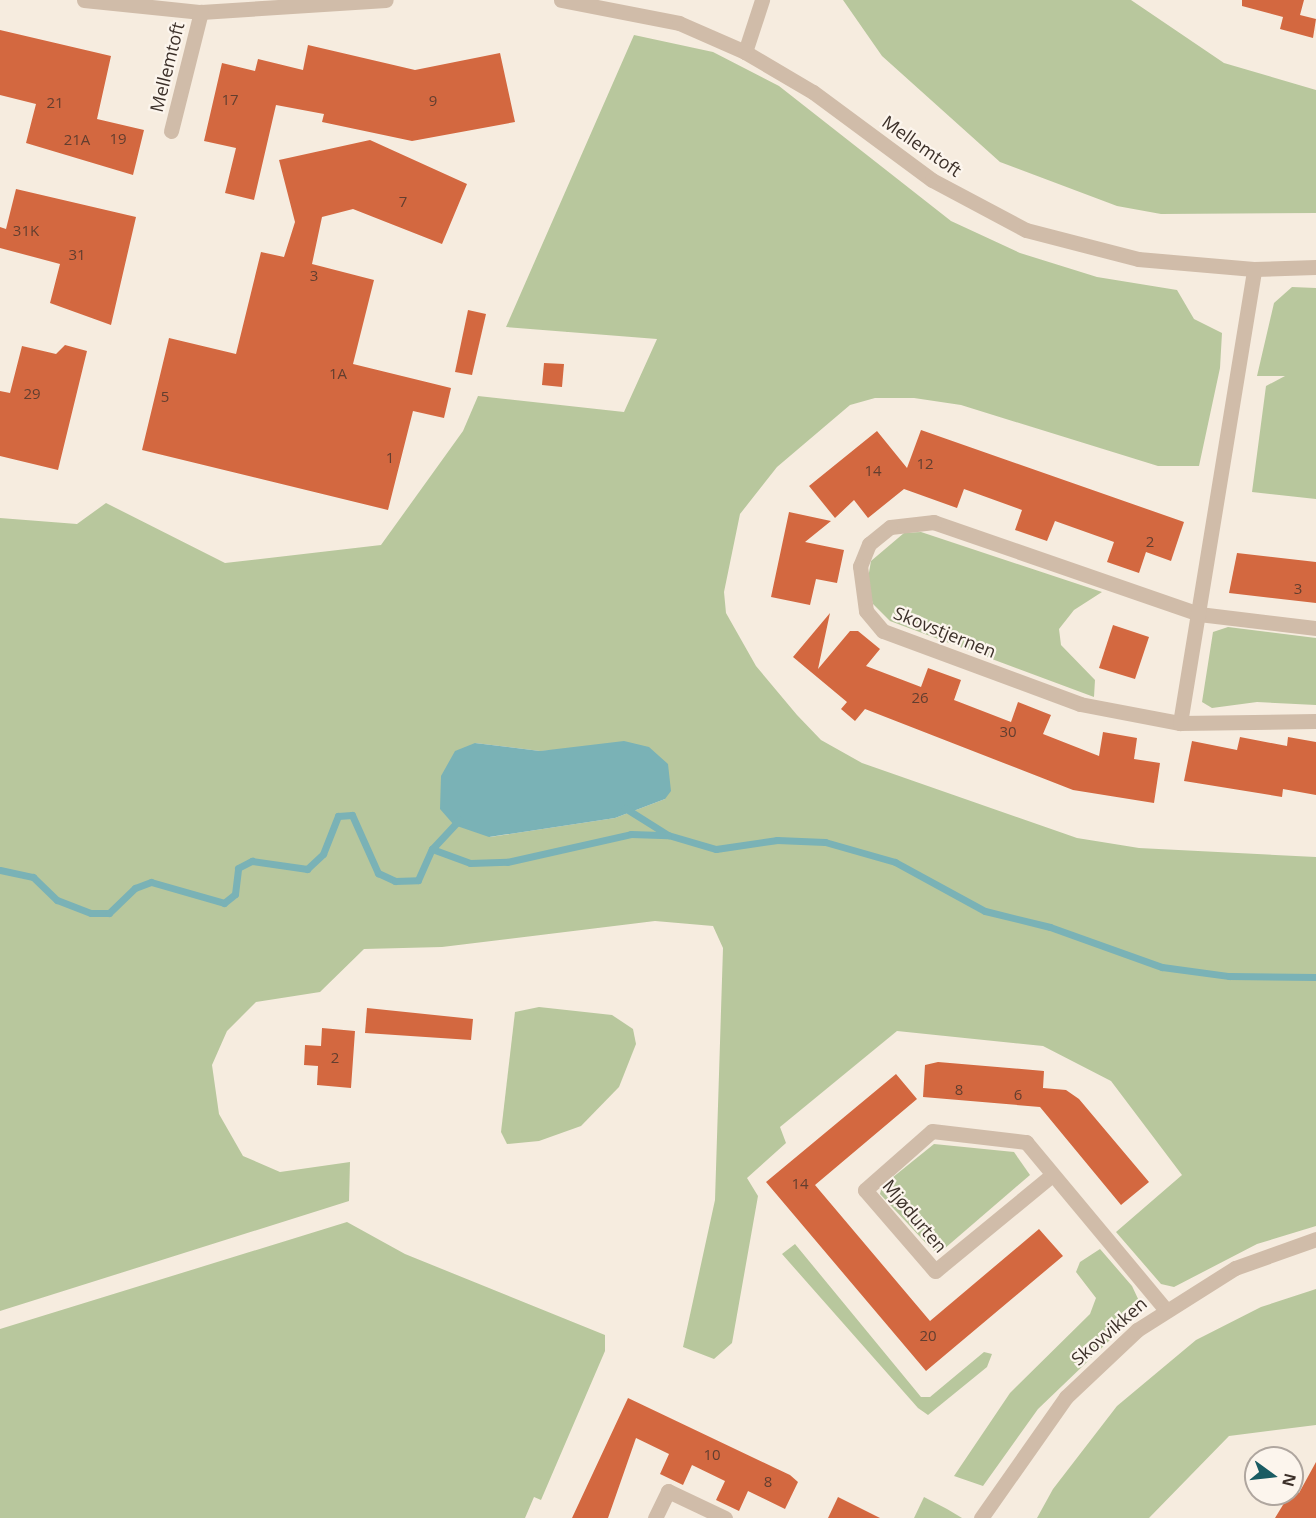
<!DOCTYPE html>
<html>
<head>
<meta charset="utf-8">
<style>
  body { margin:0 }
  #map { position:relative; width:1316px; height:1518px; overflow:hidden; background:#f6ecdf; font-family:"Open Sans",sans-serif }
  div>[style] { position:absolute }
  .green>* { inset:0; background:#b8c79d }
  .water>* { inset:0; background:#7ab2b6 }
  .stream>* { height:7px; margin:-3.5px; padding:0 3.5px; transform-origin:3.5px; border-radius:3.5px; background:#7ab2b6 }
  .building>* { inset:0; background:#d36840 }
  .minor>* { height:15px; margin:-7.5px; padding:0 7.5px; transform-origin:7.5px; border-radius:7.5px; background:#d0bca9 }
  span { translate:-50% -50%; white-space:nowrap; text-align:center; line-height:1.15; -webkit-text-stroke:4.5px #fcf5ed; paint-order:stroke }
  .number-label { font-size:15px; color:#623e2f }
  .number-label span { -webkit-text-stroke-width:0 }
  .street-label { font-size:18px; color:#3c3029 }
  .north { position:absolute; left:1244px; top:1446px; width:60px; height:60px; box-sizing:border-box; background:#fcf5ed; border:2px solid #afa69f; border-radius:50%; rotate:105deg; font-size:16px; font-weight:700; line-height:24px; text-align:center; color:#3c3029 }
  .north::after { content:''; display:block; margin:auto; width:21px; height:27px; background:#1a5c63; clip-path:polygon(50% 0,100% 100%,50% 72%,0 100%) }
</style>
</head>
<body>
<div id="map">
  <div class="green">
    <div style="clip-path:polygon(843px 0,1131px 0,1224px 63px,1316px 90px,1316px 213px,1161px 214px,1117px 206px,1000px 162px,882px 56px)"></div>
    <div style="clip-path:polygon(evenodd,634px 35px,713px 52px,779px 86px,951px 221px,1020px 253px,1097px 277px,1177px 290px,1194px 319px,1222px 333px,1220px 368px,1199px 466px,1158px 466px,961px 405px,914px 398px,875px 398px,850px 405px,777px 467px,740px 514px,724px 592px,726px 613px,756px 666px,797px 715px,821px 740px,862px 763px,1077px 838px,1139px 848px,1316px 857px,1316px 1226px,1257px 1244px,1174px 1287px,1161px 1284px,1116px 1232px,1182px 1175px,1111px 1081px,1043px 1046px,897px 1031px,780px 1127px,786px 1143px,747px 1178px,758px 1196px,732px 1343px,714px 1359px,683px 1347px,715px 1200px,723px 948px,713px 926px,655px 921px,442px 947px,364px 949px,320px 992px,256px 1002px,227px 1031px,212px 1065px,219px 1114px,243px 1156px,280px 1172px,350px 1162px,349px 1201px,0 1311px,0 518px,77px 524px,106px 503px,225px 563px,381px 545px,463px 431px,478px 396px,624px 412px,657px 339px,506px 327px,634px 35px,475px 743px,540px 751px,577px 749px,665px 799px,615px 818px,490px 837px,475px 743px)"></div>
    <div style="clip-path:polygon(1292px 287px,1316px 288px,1316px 499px,1252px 492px,1266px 386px,1285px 376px,1257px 376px,1274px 303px)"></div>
    <div style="clip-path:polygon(921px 532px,1102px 592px,1074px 610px,1059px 629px,1061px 645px,1095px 680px,1094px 697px,890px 621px,873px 604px,867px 584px,871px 561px,904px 533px)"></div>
    <div style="clip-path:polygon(1228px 627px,1316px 638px,1316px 705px,1257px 702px,1212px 708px,1202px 702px,1213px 632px)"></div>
    <div style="clip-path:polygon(539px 1007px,612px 1015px,633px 1029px,636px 1044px,619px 1087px,581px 1126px,539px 1141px,507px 1144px,501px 1132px,515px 1012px)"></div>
    <div style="clip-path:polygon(934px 1144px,1014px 1152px,1030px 1175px,937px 1255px,880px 1194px,882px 1186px)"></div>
    <div style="clip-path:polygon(347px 1222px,405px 1254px,605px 1335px,605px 1351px,541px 1500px,534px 1497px,525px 1518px,0 1518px,0 1329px)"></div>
    <div style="clip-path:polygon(795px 1244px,921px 1397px,930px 1397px,984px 1352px,992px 1354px,987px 1367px,928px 1415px,918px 1408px,782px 1254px)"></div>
    <div style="clip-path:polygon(1100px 1249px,1132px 1286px,1140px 1303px,1135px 1316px,1038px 1409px,983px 1486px,954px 1476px,1010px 1393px,1090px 1314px,1096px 1298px,1076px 1272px,1080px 1262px)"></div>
    <div style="clip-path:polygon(1316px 1289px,1316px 1425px,1229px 1436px,1149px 1518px,1037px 1518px,1053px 1489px,1117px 1406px,1196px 1340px,1261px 1307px)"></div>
    <div style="clip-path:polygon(924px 1497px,947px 1509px,962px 1518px,914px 1518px)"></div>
  </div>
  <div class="water">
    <div style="clip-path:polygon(624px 741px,649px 747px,668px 764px,671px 791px,665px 799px,615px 818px,489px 837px,454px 825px,440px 809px,441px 776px,455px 751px,475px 743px,540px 751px)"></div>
  </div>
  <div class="stream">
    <div style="left:625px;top:808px;width:51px;rotate:32.1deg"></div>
    <div style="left:668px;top:835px;width:50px;rotate:16.3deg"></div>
    <div style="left:716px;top:849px;width:62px;rotate:-8.4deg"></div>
    <div style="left:777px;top:840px;width:48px;rotate:2.4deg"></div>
    <div style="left:825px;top:842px;width:73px;rotate:15.9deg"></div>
    <div style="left:895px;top:862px;width:102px;rotate:28.6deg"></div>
    <div style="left:985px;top:911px;width:67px;rotate:13.8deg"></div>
    <div style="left:1050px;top:927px;width:119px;rotate:19.7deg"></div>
    <div style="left:1162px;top:967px;width:68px;rotate:7.7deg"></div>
    <div style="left:1229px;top:976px;width:87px;rotate:0.7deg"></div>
    <div style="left:432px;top:849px;width:40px;rotate:20.2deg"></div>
    <div style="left:470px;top:863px;width:37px;rotate:-2deg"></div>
    <div style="left:507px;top:862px;width:127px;rotate:-12.7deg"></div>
    <div style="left:631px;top:834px;width:37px;rotate:2deg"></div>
    <div style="left:0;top:870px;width:34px;rotate:12deg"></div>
    <div style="left:33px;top:877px;width:33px;rotate:44deg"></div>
    <div style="left:57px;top:900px;width:36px;rotate:21deg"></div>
    <div style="left:91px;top:913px;width:18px"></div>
    <div style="left:109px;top:913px;width:36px;rotate:-44deg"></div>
    <div style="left:135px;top:888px;width:17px;rotate:-21deg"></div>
    <div style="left:151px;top:882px;width:76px;rotate:16deg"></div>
    <div style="left:224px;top:903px;width:14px;rotate:-39deg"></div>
    <div style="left:235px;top:894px;width:26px;rotate:-83deg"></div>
    <div style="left:238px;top:868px;width:16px;rotate:-27deg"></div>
    <div style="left:252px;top:861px;width:56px;rotate:8.3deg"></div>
    <div style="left:307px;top:869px;width:22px;rotate:-43deg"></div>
    <div style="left:323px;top:854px;width:41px;rotate:-68.5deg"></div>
    <div style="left:338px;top:816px;width:14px;rotate:-4deg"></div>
    <div style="left:352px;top:815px;width:64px;rotate:65.9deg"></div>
    <div style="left:378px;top:873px;width:19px;rotate:25deg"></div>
    <div style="left:395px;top:881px;width:23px;rotate:-2deg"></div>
    <div style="left:418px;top:880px;width:34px;rotate:-66deg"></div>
    <div style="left:432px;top:849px;width:40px;rotate:-47deg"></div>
  </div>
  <div class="building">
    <div style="clip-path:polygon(1242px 0,1304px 0,1300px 15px,1316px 19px,1313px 38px,1280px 29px,1283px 17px,1242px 6px)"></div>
    <div style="clip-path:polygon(0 30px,111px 56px,97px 119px,144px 130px,133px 175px,26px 143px,36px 104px,0 95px)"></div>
    <div style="clip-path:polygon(308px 45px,415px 70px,500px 53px,515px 122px,412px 141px,322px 122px,324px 114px,276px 105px,254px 200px,225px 193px,236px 148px,204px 141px,222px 63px,255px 71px,258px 59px,303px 70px)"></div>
    <div style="clip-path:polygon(370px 140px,467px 184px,442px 244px,353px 209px,322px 217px,312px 264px,374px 280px,353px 364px,451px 388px,444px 418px,413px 411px,388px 510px,142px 450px,169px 338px,236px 354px,261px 252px,284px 257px,295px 222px,279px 160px)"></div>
    <div style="clip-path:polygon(16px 189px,136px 217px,111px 325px,50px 303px,60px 264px,0 248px,0 227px,6px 229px)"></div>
    <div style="clip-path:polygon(468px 310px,486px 314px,472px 375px,455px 372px)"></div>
    <div style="clip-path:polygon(65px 345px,87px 351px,58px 470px,0 456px,0 391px,10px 393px,22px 346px,56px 354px)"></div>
    <div style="clip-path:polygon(544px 363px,564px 364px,562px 387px,542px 385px)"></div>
    <div style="clip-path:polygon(921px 430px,1184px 522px,1171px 561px,1146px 552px,1139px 573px,1107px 562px,1114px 542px,1055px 521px,1047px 541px,1015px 530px,1022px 510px,964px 489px,957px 508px,904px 489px,868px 518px,854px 500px,835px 518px,809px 486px,877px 431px,907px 468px)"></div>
    <div style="clip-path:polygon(789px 512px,831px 521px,805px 542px,844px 550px,837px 583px,816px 579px,810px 605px,771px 597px)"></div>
    <div style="clip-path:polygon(1237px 553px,1316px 562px,1316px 603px,1229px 593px)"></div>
    <div style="clip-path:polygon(830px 613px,818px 669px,850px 631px,858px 631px,880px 649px,866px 666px,921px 687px,928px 668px,961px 680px,954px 700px,1011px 722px,1018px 702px,1051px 715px,1043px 734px,1099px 756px,1103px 732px,1137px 738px,1134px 759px,1160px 763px,1154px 803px,1073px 790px,865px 709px,855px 721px,841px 709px,847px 702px,793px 657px)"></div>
    <div style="clip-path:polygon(1113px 625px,1149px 637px,1135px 679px,1099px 668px)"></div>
    <div style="clip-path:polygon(1240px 737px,1287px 746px,1288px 737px,1316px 742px,1316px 795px,1283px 789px,1282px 797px,1184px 781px,1192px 741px,1237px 750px)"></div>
    <div style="clip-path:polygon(367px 1008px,473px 1019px,471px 1040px,365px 1033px)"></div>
    <div style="clip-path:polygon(322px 1028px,355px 1031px,351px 1088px,317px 1085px,318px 1066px,304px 1065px,305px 1045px,321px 1046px)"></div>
    <div style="clip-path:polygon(938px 1062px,1044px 1071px,1043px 1088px,1066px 1090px,1079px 1099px,1149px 1182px,1121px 1205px,1040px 1107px,923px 1097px,925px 1065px)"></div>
    <div style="clip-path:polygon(896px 1074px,917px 1099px,815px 1185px,930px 1321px,1039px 1229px,1063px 1256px,926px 1371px,766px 1182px)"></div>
    <div style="clip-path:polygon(628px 1398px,790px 1475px,798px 1482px,785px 1509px,748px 1491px,739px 1511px,716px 1500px,725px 1481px,692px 1465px,683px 1485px,660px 1474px,669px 1454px,636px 1438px,608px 1518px,572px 1518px)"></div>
    <div style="clip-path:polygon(1316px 1462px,1316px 1518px,1275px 1518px,1292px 1490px,1299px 1493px)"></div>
    <div style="clip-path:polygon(838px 1497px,880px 1518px,828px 1518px)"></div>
  </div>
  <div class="minor">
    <div style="left:84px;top:0;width:118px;rotate:5.9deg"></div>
    <div style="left:201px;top:12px;width:185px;rotate:-3.7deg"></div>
    <div style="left:561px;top:0;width:120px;rotate:11deg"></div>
    <div style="left:679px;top:23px;width:72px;rotate:23.7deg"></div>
    <div style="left:745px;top:52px;width:79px;rotate:30.5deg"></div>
    <div style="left:813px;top:92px;width:148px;rotate:36.5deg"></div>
    <div style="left:932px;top:180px;width:106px;rotate:28deg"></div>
    <div style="left:1026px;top:230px;width:116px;rotate:14.5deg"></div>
    <div style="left:1138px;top:259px;width:116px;rotate:4.9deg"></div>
    <div style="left:1254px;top:269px;width:62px;rotate:-1.8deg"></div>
    <div style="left:745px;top:52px;width:55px;rotate:-71.9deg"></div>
    <div style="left:171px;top:131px;width:123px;rotate:-75.9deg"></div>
    <div style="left:1316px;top:628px;width:118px;rotate:-173.2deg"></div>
    <div style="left:1199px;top:614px;width:281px;rotate:-160.9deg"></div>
    <div style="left:934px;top:522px;width:44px;rotate:173.5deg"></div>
    <div style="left:890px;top:527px;width:27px;rotate:141deg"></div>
    <div style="left:869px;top:544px;width:24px;rotate:112deg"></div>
    <div style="left:860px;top:566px;width:45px;rotate:82.4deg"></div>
    <div style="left:866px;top:611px;width:26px;rotate:50deg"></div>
    <div style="left:883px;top:631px;width:210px;rotate:20.3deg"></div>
    <div style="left:1080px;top:704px;width:102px;rotate:10.8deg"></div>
    <div style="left:1180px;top:723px;width:136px;rotate:-0.8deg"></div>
    <div style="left:1180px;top:723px;width:460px;rotate:-80.7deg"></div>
    <div style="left:1052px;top:1175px;width:151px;rotate:140.6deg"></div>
    <div style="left:935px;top:1271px;width:107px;rotate:-130.8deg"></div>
    <div style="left:865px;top:1190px;width:89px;rotate:-41.4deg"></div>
    <div style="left:932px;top:1131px;width:95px;rotate:6.7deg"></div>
    <div style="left:1026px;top:1142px;width:217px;rotate:50.2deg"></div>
    <div style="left:655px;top:1518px;width:30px;rotate:-64deg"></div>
    <div style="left:668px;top:1491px;width:63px;rotate:25.3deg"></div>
    <div style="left:981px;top:1518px;width:148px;rotate:-54.9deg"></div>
    <div style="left:1066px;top:1397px;width:98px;rotate:-43.3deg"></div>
    <div style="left:1137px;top:1330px;width:116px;rotate:-32.3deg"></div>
    <div style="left:1235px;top:1268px;width:86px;rotate:-19.7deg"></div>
  </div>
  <div class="number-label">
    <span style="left:230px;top:100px">17</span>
    <span style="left:433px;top:101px">9</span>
    <span style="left:55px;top:103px">21</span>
    <span style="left:118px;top:139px">19</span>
    <span style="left:77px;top:140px">21A</span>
    <span style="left:403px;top:202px">7</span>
    <span style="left:26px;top:231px">31K</span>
    <span style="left:77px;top:255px">31</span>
    <span style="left:314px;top:276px">3</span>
    <span style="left:338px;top:374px">1A</span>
    <span style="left:32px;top:394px">29</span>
    <span style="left:165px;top:397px">5</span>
    <span style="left:390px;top:458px">1</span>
    <span style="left:925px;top:464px">12</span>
    <span style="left:873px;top:471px">14</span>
    <span style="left:1150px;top:542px">2</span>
    <span style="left:1298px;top:589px">3</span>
    <span style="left:920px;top:698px">26</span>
    <span style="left:1008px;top:732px">30</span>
    <span style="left:335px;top:1058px">2</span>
    <span style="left:959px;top:1090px">8</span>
    <span style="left:1018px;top:1095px">6</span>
    <span style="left:800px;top:1184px">14</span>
    <span style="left:928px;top:1336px">20</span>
    <span style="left:712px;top:1455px">10</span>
    <span style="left:768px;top:1482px">8</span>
  </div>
  <div class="street-label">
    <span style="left:167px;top:67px;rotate:-76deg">Mellemtoft</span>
    <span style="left:922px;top:146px;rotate:35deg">Mellemtoft</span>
    <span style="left:945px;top:632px;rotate:22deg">Skovstjernen</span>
    <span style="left:915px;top:1216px;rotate:50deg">Mjødurten</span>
    <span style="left:1109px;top:1331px;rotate:-41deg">Skovvikken</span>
  </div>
  <div class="north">N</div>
</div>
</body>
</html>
